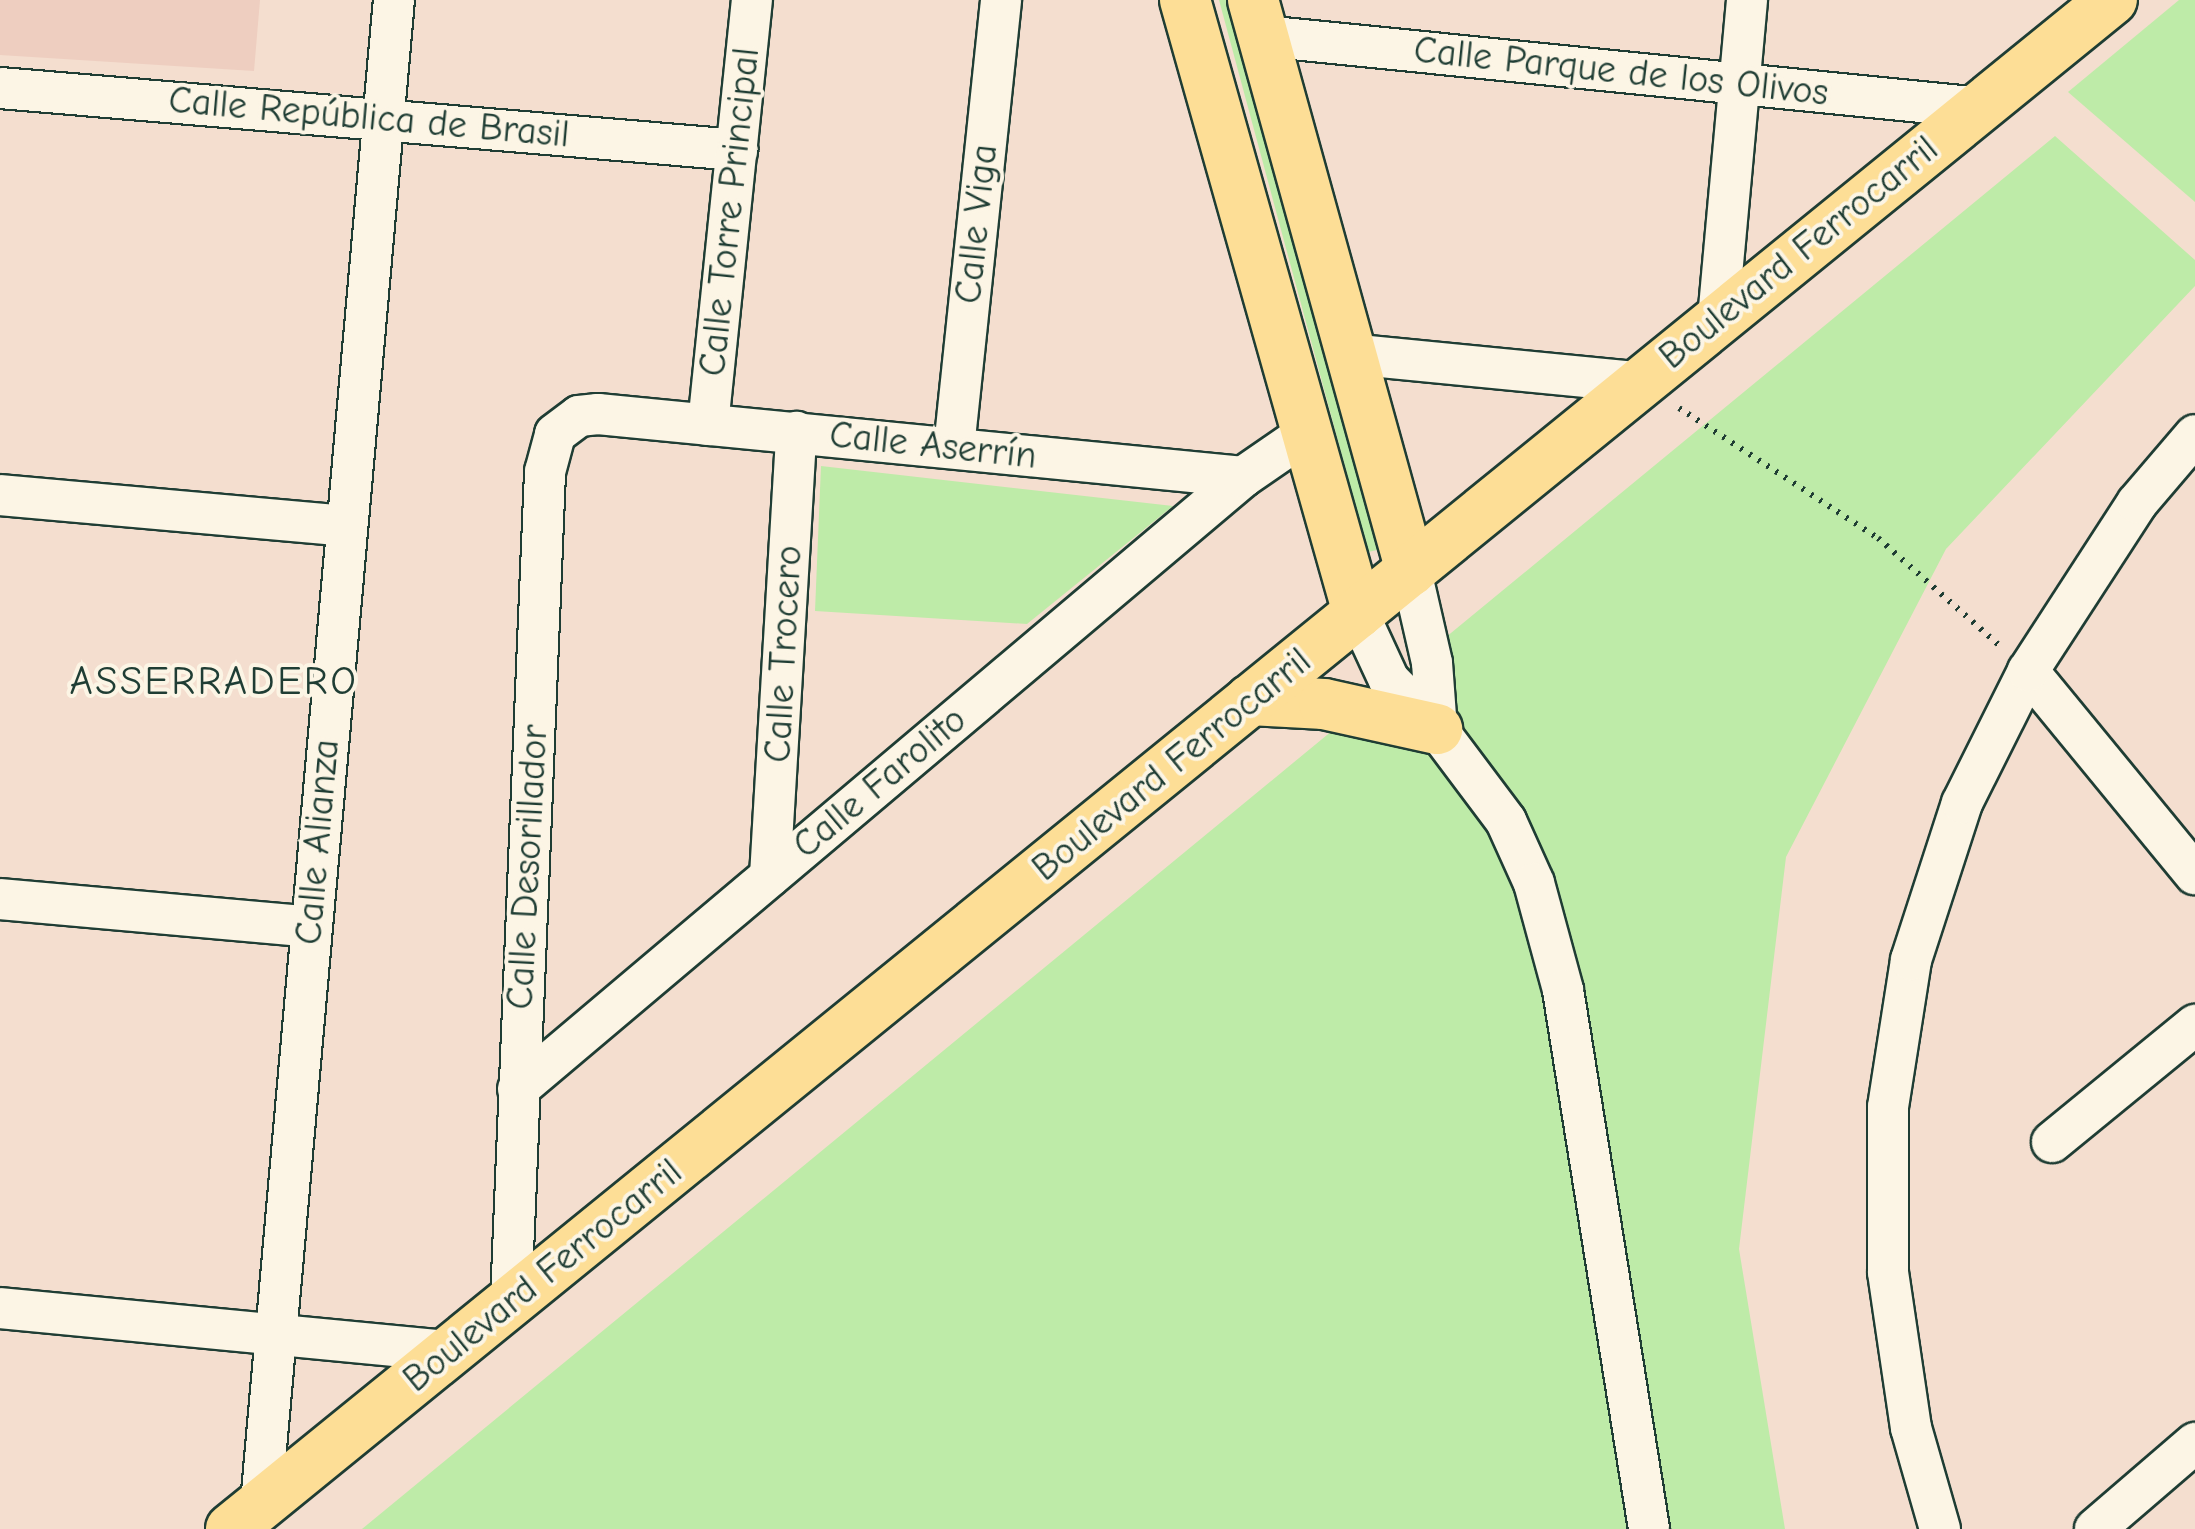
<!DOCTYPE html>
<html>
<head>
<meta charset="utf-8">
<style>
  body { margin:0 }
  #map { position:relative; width:2195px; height:1529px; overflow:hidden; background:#f4decf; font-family:"Comic Neue",sans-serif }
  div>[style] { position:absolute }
  .built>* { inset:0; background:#eecec0 }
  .green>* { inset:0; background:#beeba8 }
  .path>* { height:6px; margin-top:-3px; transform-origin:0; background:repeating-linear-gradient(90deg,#1f3d34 0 2.5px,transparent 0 10.5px) }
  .roads { filter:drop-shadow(2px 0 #1f3d34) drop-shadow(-2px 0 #1f3d34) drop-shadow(0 2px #1f3d34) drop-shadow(0 -2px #1f3d34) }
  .minor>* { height:40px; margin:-20px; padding:0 20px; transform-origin:20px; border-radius:20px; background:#fcf5e5 }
  .major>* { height:50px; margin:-25px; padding:0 25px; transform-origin:25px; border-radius:25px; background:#fdde96 }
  span { translate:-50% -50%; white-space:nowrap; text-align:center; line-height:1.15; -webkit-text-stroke:8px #fcf5e5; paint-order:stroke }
  .street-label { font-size:38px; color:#1f3d34 }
  .neighbourhood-label { font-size:40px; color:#1f3d34; letter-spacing:2.5px }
</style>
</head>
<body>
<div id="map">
  <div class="built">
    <div style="clip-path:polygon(0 0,260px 0,254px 71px,0 55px)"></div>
  </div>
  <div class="green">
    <div style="clip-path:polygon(1219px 0,1239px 0,1386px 548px,1368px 552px)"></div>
    <div style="clip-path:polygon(2179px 0,2195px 0,2195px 202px,2068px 92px)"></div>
    <div style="clip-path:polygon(2055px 136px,2195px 260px,2195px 286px,1946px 549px,1786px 857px,1739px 1249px,1785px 1529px,362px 1529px)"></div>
    <div style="clip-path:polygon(821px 466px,1173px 506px,1027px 624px,815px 611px)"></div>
  </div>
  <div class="path">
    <div style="left:1679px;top:408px;width:238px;rotate:33.2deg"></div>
    <div style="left:1878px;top:538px;width:164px;rotate:41.5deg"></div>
  </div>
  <div class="roads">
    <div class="minor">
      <div style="left:1263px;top:36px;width:721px;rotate:5.73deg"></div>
      <div style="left:0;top:88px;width:740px;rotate:4.81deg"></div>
      <div style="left:1718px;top:319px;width:320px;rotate:-84.8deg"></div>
      <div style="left:1350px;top:354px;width:289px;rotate:5.6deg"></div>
      <div style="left:708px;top:425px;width:427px;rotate:-84.1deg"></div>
      <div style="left:954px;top:448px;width:450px;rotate:-84deg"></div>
      <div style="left:0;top:495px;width:347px;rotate:5.1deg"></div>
      <div style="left:1411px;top:571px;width:94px;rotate:77.1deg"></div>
      <div style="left:1432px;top:663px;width:66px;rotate:85.7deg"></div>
      <div style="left:1358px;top:613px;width:74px;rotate:65.2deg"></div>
      <div style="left:1389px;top:680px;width:69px;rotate:45.6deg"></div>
      <div style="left:1437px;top:729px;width:115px;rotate:53.1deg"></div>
      <div style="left:1506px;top:821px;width:68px;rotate:65.7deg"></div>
      <div style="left:1534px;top:883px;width:111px;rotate:74.8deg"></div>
      <div style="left:1563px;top:990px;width:546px;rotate:80.93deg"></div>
      <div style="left:2028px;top:671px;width:263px;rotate:50.6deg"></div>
      <div style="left:770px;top:876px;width:445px;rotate:-86.6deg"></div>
      <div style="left:0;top:899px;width:312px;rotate:5.1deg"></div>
      <div style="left:518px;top:1089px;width:949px;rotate:-40.17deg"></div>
      <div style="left:2052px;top:1142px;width:185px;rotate:-39.3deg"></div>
      <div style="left:511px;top:1301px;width:830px;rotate:-87.65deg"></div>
      <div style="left:545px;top:472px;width:39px;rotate:-75deg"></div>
      <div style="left:555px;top:434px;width:30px;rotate:-37deg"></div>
      <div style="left:579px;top:416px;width:19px;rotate:-6deg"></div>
      <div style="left:598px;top:414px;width:648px;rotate:5.58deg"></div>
      <div style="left:1243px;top:477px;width:74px;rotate:-34.5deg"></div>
      <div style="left:0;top:1308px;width:452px;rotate:5.5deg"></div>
      <div style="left:261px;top:1504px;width:1510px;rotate:-84.95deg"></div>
      <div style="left:1940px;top:1529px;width:105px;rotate:-106deg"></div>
      <div style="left:1911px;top:1428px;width:158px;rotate:-98.4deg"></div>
      <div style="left:1888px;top:1272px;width:165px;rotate:-90deg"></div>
      <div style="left:1888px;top:1107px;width:149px;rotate:-81.1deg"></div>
      <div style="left:1911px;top:960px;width:165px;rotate:-72deg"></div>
      <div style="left:1962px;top:803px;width:148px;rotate:-63.4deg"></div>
      <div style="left:2028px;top:671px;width:200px;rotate:-57deg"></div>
      <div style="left:2137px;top:503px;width:89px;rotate:-49.5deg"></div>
      <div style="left:2095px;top:1529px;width:132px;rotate:-40.7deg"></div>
    </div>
    <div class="major">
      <div style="left:1185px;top:0;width:637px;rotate:74.24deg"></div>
      <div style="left:1253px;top:0;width:592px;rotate:74.53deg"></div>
      <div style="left:1250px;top:700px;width:74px;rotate:3.1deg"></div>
      <div style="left:1324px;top:704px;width:116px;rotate:12.5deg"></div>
      <div style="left:231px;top:1529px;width:2424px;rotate:-39.11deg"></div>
    </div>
  </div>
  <div class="street-label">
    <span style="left:1621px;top:72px;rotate:6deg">Calle Parque de los Olivos</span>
    <span style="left:369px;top:118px;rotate:5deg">Calle República de Brasil</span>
    <span style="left:730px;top:212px;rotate:-84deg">Calle Torre Principal</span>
    <span style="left:977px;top:224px;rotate:-84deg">Calle Viga</span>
    <span style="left:1799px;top:253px;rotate:-39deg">Boulevard Ferrocarril</span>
    <span style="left:933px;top:446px;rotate:6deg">Calle Aserrín</span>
    <span style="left:784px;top:654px;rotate:-87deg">Calle Trocero</span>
    <span style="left:1172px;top:765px;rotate:-39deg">Boulevard Ferrocarril</span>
    <span style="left:880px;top:783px;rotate:-40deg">Calle Farolito</span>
    <span style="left:318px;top:842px;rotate:-85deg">Calle Alianza</span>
    <span style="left:528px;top:867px;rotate:-87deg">Calle Desorillador</span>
    <span style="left:543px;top:1276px;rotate:-39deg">Boulevard Ferrocarril</span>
  </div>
  <div class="neighbourhood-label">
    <span style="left:214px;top:681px">ASSERRADERO</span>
  </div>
</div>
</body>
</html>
